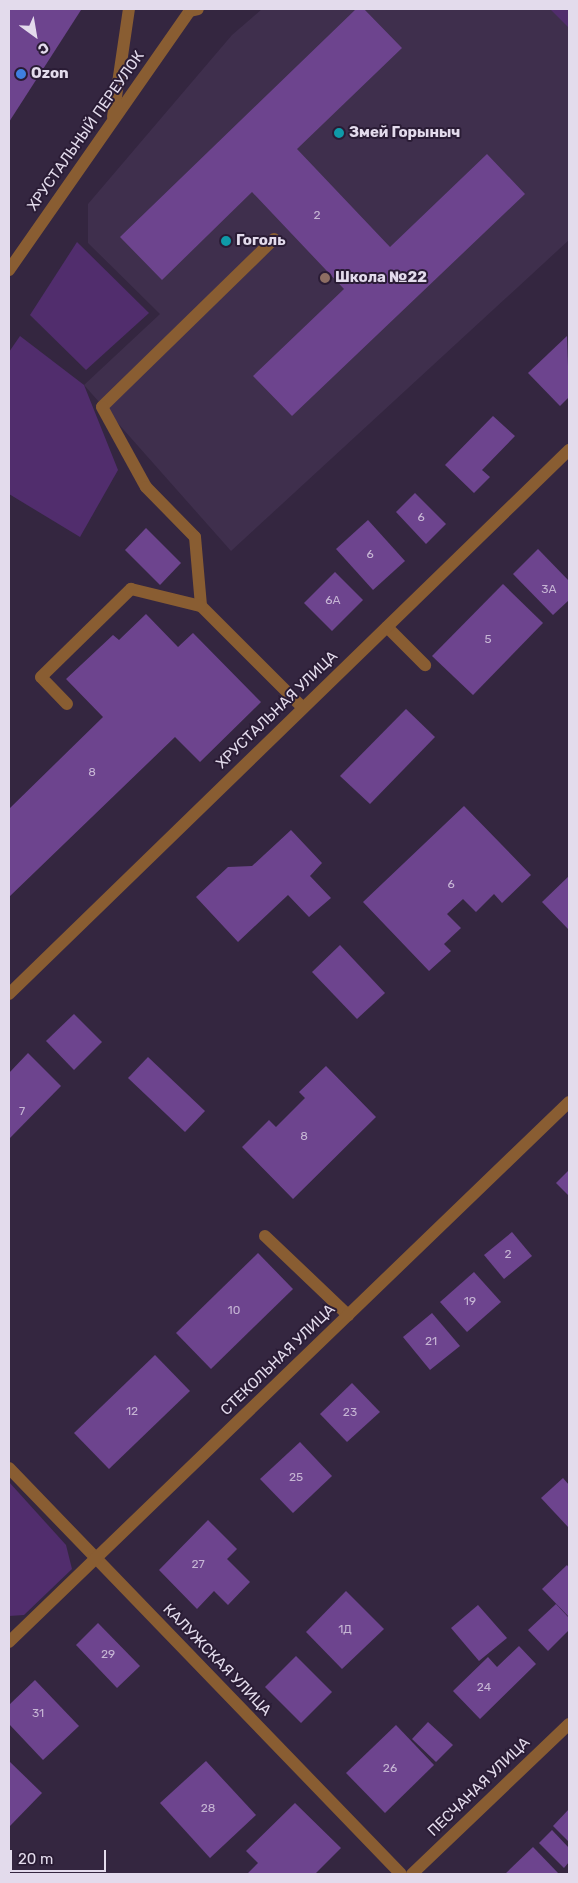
<!DOCTYPE html>
<html>
<head>
<meta charset="utf-8">
<style>
  body { margin:0 }
  #map { position:relative; width:578px; height:1883px; overflow:hidden; background:#342640; font-family:Rubik,sans-serif }
  div>[style] { position:absolute }
  .built>* { inset:0; background:#3f2f4d }
  .green>* { inset:0; background:#512d6d }
  .building>* { inset:0; background:#6d448e }
  .minor>* { height:12px; margin:-6px; padding:0 6px; transform-origin:6px; border-radius:6px; background:#895d32 }
  .dots>* { width:14px; height:14px; translate:-50% -50%; box-sizing:border-box; border:2px solid #2a1c35; border-radius:50% }
  span { translate:-50% -50%; white-space:nowrap; text-align:center; line-height:1.15; -webkit-text-stroke:4px #2a1c35; paint-order:stroke }
  .number-label { font-size:12px; color:#c6b5d4 }
  .number-label span { -webkit-text-stroke-width:0 }
  .poi-label { font-size:15px; color:#e3dbec; font-weight:700 }
  .left { translate:0 -50%; text-align:left }
  .street-label { font-size:15px; color:#e3dbec }
  .frame { position:absolute; inset:0; border:10px solid #e3dbec; pointer-events:none }
  .north { position:absolute; left:10px; top:10px; width:50px; height:50px; -webkit-text-stroke:4px #2a1c35; paint-order:stroke; rotate:148deg; font-size:14px; font-weight:700; line-height:20px; text-align:center; color:#e3dbec }
  .north::after { content:''; display:block; margin:auto; width:18px; height:22px; background:#e3dbec; clip-path:polygon(50% 0,100% 100%,50% 72%,0 100%) }
  .scale { position:absolute; left:10px; top:1850px; width:96px; height:22px; box-sizing:border-box; border:2px solid #e3dbec; border-top:0; padding-left:6px; font-size:15px; line-height:18px; white-space:nowrap; color:#e3dbec; -webkit-text-stroke:4px #2a1c35; paint-order:stroke }
</style>
</head>
<body>
<div id="map">
  <div class="built">
    <div style="clip-path:polygon(262px 9px,569px 9px,569px 240px,231px 551px,84px 385px,160px 314px,88px 243px,88px 204px,232px 35px)"></div>
  </div>
  <div class="green">
    <div style="clip-path:polygon(550px 9px,569px 9px,569px 28px)"></div>
    <div style="clip-path:polygon(77px 242px,149px 313px,86px 370px,30px 315px)"></div>
    <div style="clip-path:polygon(20px 336px,84px 385px,118px 470px,80px 537px,9px 494px,9px 352px)"></div>
    <div style="clip-path:polygon(9px 1482px,66px 1545px,72px 1569px,24px 1615px,9px 1616px)"></div>
  </div>
  <div class="building">
    <div style="clip-path:polygon(9px 9px,81px 10px,9px 122px)"></div>
    <div style="clip-path:polygon(356px 9px,364px 9px,402px 48px,297px 149px,390px 247px,487px 154px,525px 194px,292px 416px,253px 376px,344px 289px,252px 192px,162px 280px,120px 237px)"></div>
    <div style="clip-path:polygon(567px 336px,569px 397px,560px 406px,528px 373px)"></div>
    <div style="clip-path:polygon(493px 416px,515px 436px,482px 470px,490px 477px,474px 493px,445px 465px)"></div>
    <div style="clip-path:polygon(415px 493px,446px 524px,426px 544px,396px 512px)"></div>
    <div style="clip-path:polygon(368px 520px,405px 561px,373px 590px,336px 549px)"></div>
    <div style="clip-path:polygon(146px 528px,181px 563px,160px 585px,125px 550px)"></div>
    <div style="clip-path:polygon(538px 549px,569px 581px,569px 600px,553px 615px,513px 574px)"></div>
    <div style="clip-path:polygon(335px 572px,363px 600px,332px 631px,304px 603px)"></div>
    <div style="clip-path:polygon(503px 584px,543px 623px,473px 695px,432px 656px)"></div>
    <div style="clip-path:polygon(146px 614px,178px 647px,193px 633px,261px 702px,200px 762px,175px 737px,9px 897px,9px 809px,103px 717px,66px 679px,113px 635px,119px 640px)"></div>
    <div style="clip-path:polygon(406px 709px,435px 737px,370px 804px,340px 776px)"></div>
    <div style="clip-path:polygon(464px 806px,531px 875px,502px 903px,494px 894px,476px 912px,463px 899px,447px 914px,461px 928px,444px 944px,451px 951px,429px 971px,363px 902px)"></div>
    <div style="clip-path:polygon(291px 830px,322px 863px,310px 876px,331px 898px,309px 917px,288px 895px,238px 942px,196px 897px,228px 867px,252px 866px)"></div>
    <div style="clip-path:polygon(569px 876px,569px 930px,542px 902px)"></div>
    <div style="clip-path:polygon(340px 945px,385px 993px,357px 1019px,312px 972px)"></div>
    <div style="clip-path:polygon(74px 1014px,102px 1042px,74px 1070px,46px 1041px)"></div>
    <div style="clip-path:polygon(28px 1053px,61px 1086px,9px 1139px,9px 1073px)"></div>
    <div style="clip-path:polygon(148px 1057px,205px 1111px,185px 1132px,128px 1078px)"></div>
    <div style="clip-path:polygon(326px 1066px,376px 1117px,293px 1199px,242px 1147px,269px 1120px,276px 1127px,305px 1098px,299px 1092px)"></div>
    <div style="clip-path:polygon(569px 1170px,569px 1196px,556px 1183px)"></div>
    <div style="clip-path:polygon(512px 1232px,532px 1256px,504px 1279px,484px 1255px)"></div>
    <div style="clip-path:polygon(258px 1253px,293px 1289px,211px 1369px,176px 1333px)"></div>
    <div style="clip-path:polygon(474px 1272px,501px 1302px,467px 1332px,440px 1302px)"></div>
    <div style="clip-path:polygon(432px 1313px,460px 1346px,430px 1370px,403px 1337px)"></div>
    <div style="clip-path:polygon(155px 1355px,190px 1391px,109px 1469px,74px 1433px)"></div>
    <div style="clip-path:polygon(352px 1383px,380px 1412px,347px 1442px,320px 1414px)"></div>
    <div style="clip-path:polygon(300px 1442px,332px 1476px,293px 1513px,260px 1479px)"></div>
    <div style="clip-path:polygon(563px 1478px,569px 1485px,569px 1528px,541px 1498px)"></div>
    <div style="clip-path:polygon(208px 1520px,237px 1549px,227px 1559px,250px 1582px,228px 1605px,214px 1591px,197px 1609px,159px 1570px)"></div>
    <div style="clip-path:polygon(567px 1565px,569px 1568px,569px 1617px,542px 1589px)"></div>
    <div style="clip-path:polygon(346px 1591px,384px 1629px,342px 1669px,306px 1632px)"></div>
    <div style="clip-path:polygon(556px 1604px,569px 1618px,569px 1630px,548px 1651px,528px 1630px)"></div>
    <div style="clip-path:polygon(478px 1605px,507px 1638px,479px 1661px,451px 1628px)"></div>
    <div style="clip-path:polygon(98px 1623px,140px 1666px,117px 1688px,76px 1645px)"></div>
    <div style="clip-path:polygon(519px 1646px,536px 1664px,480px 1719px,453px 1691px,488px 1657px,497px 1667px)"></div>
    <div style="clip-path:polygon(296px 1656px,332px 1692px,301px 1723px,265px 1687px)"></div>
    <div style="clip-path:polygon(35px 1680px,79px 1726px,43px 1760px,9px 1724px,9px 1705px)"></div>
    <div style="clip-path:polygon(428px 1722px,453px 1745px,436px 1762px,412px 1739px)"></div>
    <div style="clip-path:polygon(396px 1725px,434px 1765px,385px 1813px,346px 1773px)"></div>
    <div style="clip-path:polygon(9px 1761px,42px 1793px,9px 1827px)"></div>
    <div style="clip-path:polygon(206px 1761px,256px 1815px,210px 1858px,160px 1803px)"></div>
    <div style="clip-path:polygon(295px 1803px,341px 1848px,315px 1874px,247px 1874px,258px 1863px,246px 1851px)"></div>
    <div style="clip-path:polygon(569px 1809px,569px 1842px,553px 1826px)"></div>
    <div style="clip-path:polygon(552px 1830px,569px 1848px,569px 1862px,564px 1868px,539px 1843px)"></div>
    <div style="clip-path:polygon(533px 1847px,559px 1874px,505px 1874px)"></div>
  </div>
  <div class="minor">
    <div style="left:113px;top:117px;width:109px;rotate:-81.6deg"></div>
    <div style="left:274px;top:239px;width:240px;rotate:135.7deg"></div>
    <div style="left:102px;top:407px;width:91px;rotate:61.2deg"></div>
    <div style="left:146px;top:487px;width:70px;rotate:45.6deg"></div>
    <div style="left:195px;top:537px;width:69px;rotate:85deg"></div>
    <div style="left:201px;top:606px;width:144px;rotate:45deg"></div>
    <div style="left:9px;top:270px;width:316px;rotate:-55.1deg"></div>
    <div style="left:190px;top:11px;width:8px;rotate:-14deg"></div>
    <div style="left:387px;top:627px;width:54px;rotate:45deg"></div>
    <div style="left:67px;top:704px;width:37px;rotate:-134deg"></div>
    <div style="left:41px;top:677px;width:126px;rotate:-44.4deg"></div>
    <div style="left:131px;top:589px;width:72px;rotate:13.7deg"></div>
    <div style="left:9px;top:994px;width:781px;rotate:-44.17deg"></div>
    <div style="left:265px;top:1236px;width:115px;rotate:43.6deg"></div>
    <div style="left:9px;top:1468px;width:564px;rotate:46.01deg"></div>
    <div style="left:9px;top:1642px;width:778px;rotate:-43.96deg"></div>
    <div style="left:412px;top:1874px;width:217px;rotate:-43.7deg"></div>
  </div>
  <div class="dots">
    <div style="left:21px;top:74px;background:#3f7fe0"></div>
    <div style="left:339px;top:133px;background:#0f9aa8"></div>
    <div style="left:226px;top:241px;background:#0f9aa8"></div>
    <div style="left:325px;top:278px;background:#8d6e63"></div>
  </div>
  <div class="number-label">
    <span style="left:317px;top:216px">2</span>
    <span style="left:421px;top:518px">6</span>
    <span style="left:370px;top:555px">6</span>
    <span style="left:549px;top:590px">3А</span>
    <span style="left:333px;top:601px">6А</span>
    <span style="left:488px;top:640px">5</span>
    <span style="left:92px;top:773px">8</span>
    <span style="left:451px;top:885px">6</span>
    <span style="left:22px;top:1112px">7</span>
    <span style="left:304px;top:1137px">8</span>
    <span style="left:508px;top:1255px">2</span>
    <span style="left:470px;top:1302px">19</span>
    <span style="left:234px;top:1311px">10</span>
    <span style="left:431px;top:1342px">21</span>
    <span style="left:132px;top:1412px">12</span>
    <span style="left:350px;top:1413px">23</span>
    <span style="left:296px;top:1478px">25</span>
    <span style="left:198px;top:1565px">27</span>
    <span style="left:345px;top:1630px">1Д</span>
    <span style="left:108px;top:1655px">29</span>
    <span style="left:484px;top:1688px">24</span>
    <span style="left:38px;top:1714px">31</span>
    <span style="left:390px;top:1769px">26</span>
    <span style="left:208px;top:1809px">28</span>
  </div>
  <div class="poi-label">
    <span class="left" style="left:31px;top:74px">Ozon</span>
    <span class="left" style="left:349px;top:133px">Змей Горыныч</span>
    <span class="left" style="left:236px;top:241px">Гоголь</span>
    <span class="left" style="left:335px;top:278px">Школа №22</span>
  </div>
  <div class="street-label">
    <span style="left:86px;top:131px;rotate:-55deg">ХРУСТАЛЬНЫЙ ПЕРЕУЛОК</span>
    <span style="left:277px;top:710px;rotate:-44deg">ХРУСТАЛЬНАЯ УЛИЦА</span>
    <span style="left:278px;top:1360px;rotate:-44deg">СТЕКОЛЬНАЯ УЛИЦА</span>
    <span style="left:217px;top:1660px;rotate:46deg">КАЛУЖСКАЯ УЛИЦА</span>
    <span style="left:479px;top:1787px;rotate:-44deg">ПЕСЧАНАЯ УЛИЦА</span>
  </div>
  <div class="frame"></div>
  <div class="north">С</div>
  <div class="scale">20 m</div>
</div>
</body>
</html>
